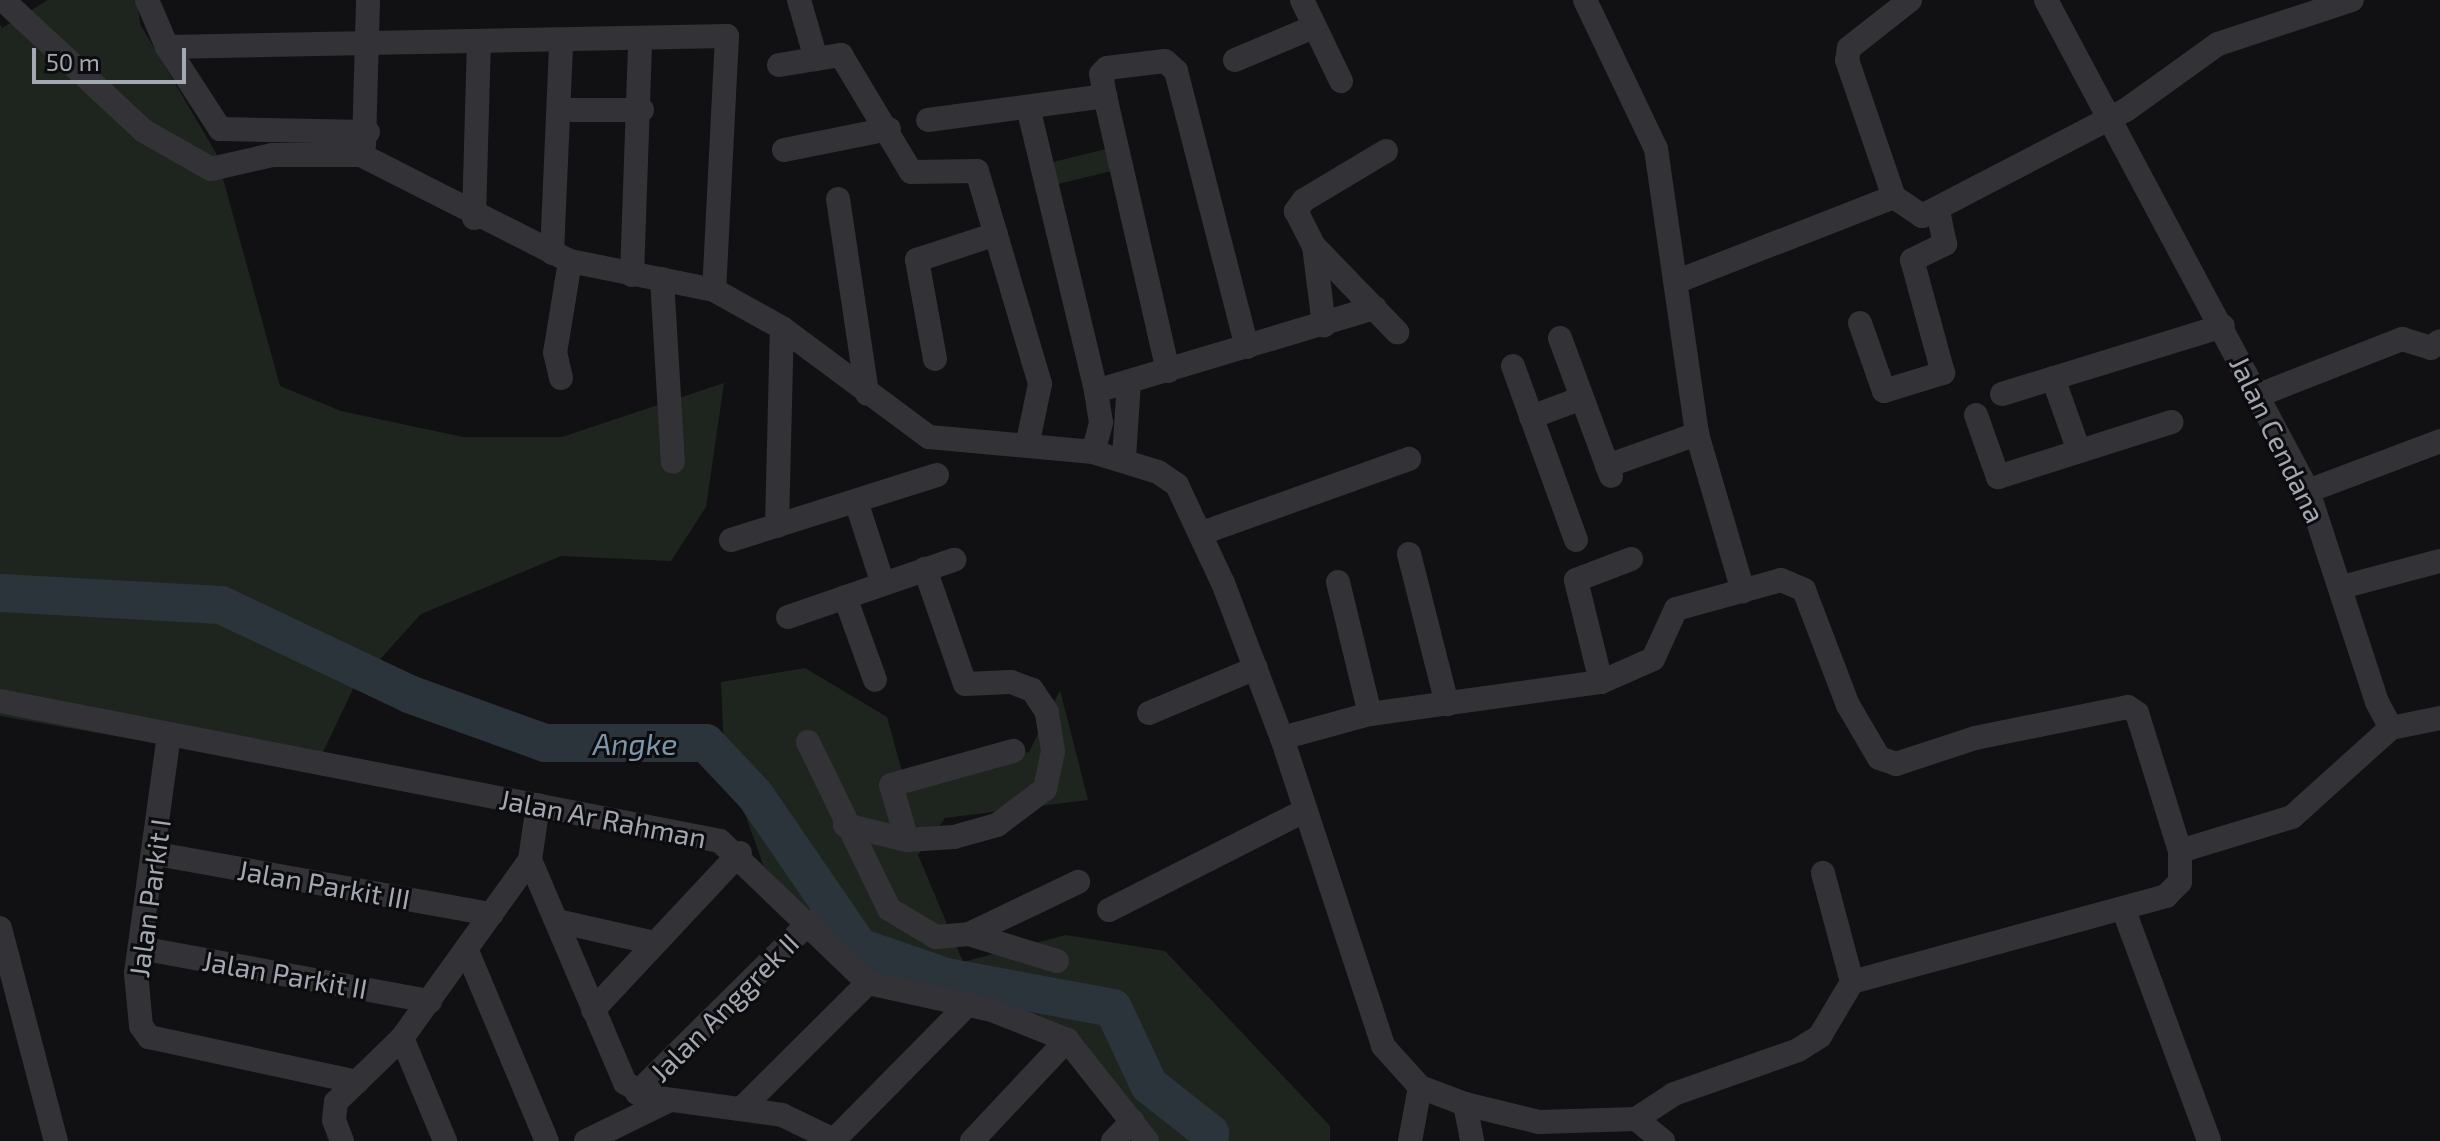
<!DOCTYPE html>
<html>
<head>
<meta charset="utf-8">
<style>
  body { margin:0 }
  #map { position:relative; width:2440px; height:1141px; overflow:hidden; background:#111113; font-family:"Exo 2",sans-serif }
  div>[style] { position:absolute }
  .green>* { inset:0; background:#1e251f }
  .river>* { height:38px; margin:-19px; padding:0 19px; transform-origin:19px; border-radius:19px; background:#2b343a }
  .minor>* { height:24px; margin:-12px; padding:0 12px; transform-origin:12px; border-radius:12px; background:#333337 }
  span { translate:-50% -50%; white-space:nowrap; text-align:center; line-height:1.15; -webkit-text-stroke:6px #0c0c0e; paint-order:stroke }
  .street-label { font-size:28px; color:#a3a8b3 }
  .water-label { font-size:30px; color:#7c96ac; font-style:italic }
  .scale { position:absolute; left:32px; top:48px; width:154px; height:36px; box-sizing:border-box; border:4px solid #a3a8b3; border-top:0; padding-left:10px; font-size:24px; line-height:28px; white-space:nowrap; color:#a3a8b3; -webkit-text-stroke:6px #0c0c0e; paint-order:stroke }
</style>
</head>
<body>
<div id="map">
  <div class="green">
    <div style="clip-path:polygon(48px 0,137px 0,140px 24px,216px 153px,280px 386px,341px 411px,463px 437px,562px 437px,724px 383px,706px 507px,671px 561px,561px 556px,421px 614px,353px 689px,314px 771px,0 716px,0 24px,2px 28px)"></div>
    <div style="clip-path:polygon(1114px 147px,1120px 169px,1058px 184px,1053px 162px)"></div>
    <div style="clip-path:polygon(805px 668px,887px 717px,903px 775px,1029px 752px,1060px 690px,1088px 800px,945px 818px,918px 855px,963px 962px,1066px 935px,1165px 951px,1330px 1126px,1330px 1141px,1146px 1141px,1079px 1048px,1004px 1020px,920px 1004px,857px 965px,765px 870px,724px 754px,721px 682px)"></div>
  </div>
  <div class="river">
    <div style="left:0;top:593px;width:221px;rotate:3.1deg"></div>
    <div style="left:221px;top:605px;width:208px;rotate:25.3deg"></div>
    <div style="left:409px;top:694px;width:145px;rotate:19.8deg"></div>
    <div style="left:545px;top:743px;width:161px"></div>
    <div style="left:706px;top:743px;width:71px;rotate:46.7deg"></div>
    <div style="left:755px;top:795px;width:184px;rotate:55.6deg"></div>
    <div style="left:859px;top:947px;width:92px;rotate:19deg"></div>
    <div style="left:946px;top:977px;width:170px;rotate:10.5deg"></div>
    <div style="left:1113px;top:1008px;width:85px;rotate:64.9deg"></div>
    <div style="left:1149px;top:1085px;width:78px;rotate:38.2deg"></div>
    <div style="left:1210px;top:1133px;width:8px;rotate:97deg"></div>
  </div>
  <div class="minor">
    <div style="left:3px;top:0;width:192px;rotate:42.9deg"></div>
    <div style="left:144px;top:131px;width:77px;rotate:29.6deg"></div>
    <div style="left:211px;top:169px;width:63px;rotate:-12.9deg"></div>
    <div style="left:272px;top:155px;width:89px"></div>
    <div style="left:361px;top:155px;width:234px;rotate:26.9deg"></div>
    <div style="left:570px;top:261px;width:147px;rotate:11.4deg"></div>
    <div style="left:714px;top:290px;width:78px;rotate:29.2deg"></div>
    <div style="left:782px;top:328px;width:183px;rotate:36.6deg"></div>
    <div style="left:929px;top:437px;width:165px;rotate:5.2deg"></div>
    <div style="left:1093px;top:452px;width:68px;rotate:17.1deg"></div>
    <div style="left:1158px;top:472px;width:23px;rotate:34deg"></div>
    <div style="left:1177px;top:485px;width:108px;rotate:64.9deg"></div>
    <div style="left:1223px;top:583px;width:166px;rotate:69.2deg"></div>
    <div style="left:1282px;top:738px;width:324px;rotate:71.8deg"></div>
    <div style="left:1383px;top:1046px;width:55px;rotate:47.9deg"></div>
    <div style="left:1420px;top:1087px;width:48px;rotate:20.7deg"></div>
    <div style="left:1465px;top:1104px;width:76px;rotate:13.7deg"></div>
    <div style="left:1539px;top:1122px;width:97px;rotate:-1.8deg"></div>
    <div style="left:1636px;top:1119px;width:35px;rotate:39deg"></div>
    <div style="left:147px;top:0;width:51px;rotate:66.9deg"></div>
    <div style="left:167px;top:47px;width:98px;rotate:57.1deg"></div>
    <div style="left:220px;top:129px;width:148px;rotate:1.2deg"></div>
    <div style="left:799px;top:0;width:61px;rotate:73.9deg"></div>
    <div style="left:1302px;top:0;width:90px;rotate:64.3deg"></div>
    <div style="left:1585px;top:0;width:165px;rotate:64.5deg"></div>
    <div style="left:1656px;top:149px;width:288px;rotate:81.8deg"></div>
    <div style="left:1697px;top:434px;width:164px;rotate:73.7deg"></div>
    <div style="left:1910px;top:0;width:78px;rotate:141.8deg"></div>
    <div style="left:1849px;top:48px;width:12px;rotate:99deg"></div>
    <div style="left:1847px;top:60px;width:145px;rotate:71.1deg"></div>
    <div style="left:1894px;top:197px;width:34px;rotate:34deg"></div>
    <div style="left:1922px;top:216px;width:230px;rotate:-27.5deg"></div>
    <div style="left:2126px;top:110px;width:113px;rotate:-35.7deg"></div>
    <div style="left:2218px;top:44px;width:141px;rotate:-18.2deg"></div>
    <div style="left:2046px;top:0;width:557px;rotate:61.92deg"></div>
    <div style="left:2308px;top:491px;width:222px;rotate:71.9deg"></div>
    <div style="left:2377px;top:702px;width:30px;rotate:62deg"></div>
    <div style="left:2391px;top:728px;width:50px;rotate:-11.5deg"></div>
    <div style="left:167px;top:47px;width:560px;rotate:-1.13deg"></div>
    <div style="left:727px;top:36px;width:254px;rotate:92.9deg"></div>
    <div style="left:1235px;top:60px;width:82px;rotate:-22.8deg"></div>
    <div style="left:779px;top:65px;width:63px;rotate:-9.2deg"></div>
    <div style="left:841px;top:55px;width:136px;rotate:59.1deg"></div>
    <div style="left:911px;top:172px;width:66px;rotate:-0.9deg"></div>
    <div style="left:977px;top:171px;width:222px;rotate:73.5deg"></div>
    <div style="left:1040px;top:384px;width:63px;rotate:101.8deg"></div>
    <div style="left:1028px;top:107px;width:292px;rotate:76.5deg"></div>
    <div style="left:1096px;top:391px;width:32px;rotate:81deg"></div>
    <div style="left:1101px;top:423px;width:30px;rotate:105deg"></div>
    <div style="left:562px;top:110px;width:80px"></div>
    <div style="left:928px;top:120px;width:179px;rotate:-7.7deg"></div>
    <div style="left:364px;top:145px;width:145px;rotate:-88.4deg"></div>
    <div style="left:784px;top:150px;width:107px;rotate:-11.3deg"></div>
    <div style="left:1386px;top:151px;width:96px;rotate:149.1deg"></div>
    <div style="left:1304px;top:200px;width:14px;rotate:126deg"></div>
    <div style="left:1296px;top:211px;width:39px;rotate:63deg"></div>
    <div style="left:1314px;top:246px;width:120px;rotate:46deg"></div>
    <div style="left:838px;top:199px;width:197px;rotate:81.5deg"></div>
    <div style="left:474px;top:218px;width:176px;rotate:-88.4deg"></div>
    <div style="left:1314px;top:246px;width:80px;rotate:82.8deg"></div>
    <div style="left:552px;top:253px;width:210px;rotate:-87.5deg"></div>
    <div style="left:632px;top:275px;width:233px;rotate:-88deg"></div>
    <div style="left:662px;top:279px;width:183px;rotate:86.6deg"></div>
    <div style="left:1678px;top:281px;width:232px;rotate:-21.3deg"></div>
    <div style="left:1860px;top:323px;width:72px;rotate:70.6deg"></div>
    <div style="left:1884px;top:391px;width:62px;rotate:-17deg"></div>
    <div style="left:1943px;top:373px;width:117px;rotate:-105.3deg"></div>
    <div style="left:1912px;top:260px;width:37px;rotate:-26deg"></div>
    <div style="left:1945px;top:244px;width:34px;rotate:-102deg"></div>
    <div style="left:1560px;top:338px;width:147px;rotate:69.7deg"></div>
    <div style="left:935px;top:359px;width:101px;rotate:-100.3deg"></div>
    <div style="left:917px;top:260px;width:83px;rotate:-18.2deg"></div>
    <div style="left:1513px;top:366px;width:185px;rotate:70.1deg"></div>
    <div style="left:1168px;top:371px;width:282px;rotate:-102.9deg"></div>
    <div style="left:1105px;top:96px;width:22px;rotate:-100deg"></div>
    <div style="left:1101px;top:74px;width:8px;rotate:-45deg"></div>
    <div style="left:1107px;top:68px;width:58px;rotate:-6.9deg"></div>
    <div style="left:1165px;top:61px;width:15px;rotate:42deg"></div>
    <div style="left:1176px;top:71px;width:285px;rotate:75.6deg"></div>
    <div style="left:561px;top:378px;width:26px;rotate:-103deg"></div>
    <div style="left:555px;top:353px;width:93px;rotate:-80.7deg"></div>
    <div style="left:2053px;top:378px;width:77px;rotate:70.4deg"></div>
    <div style="left:1096px;top:391px;width:291px;rotate:-16.6deg"></div>
    <div style="left:2002px;top:394px;width:231px;rotate:-17.1deg"></div>
    <div style="left:2259px;top:395px;width:154px;rotate:-21.4deg"></div>
    <div style="left:2402px;top:339px;width:30px;rotate:17deg"></div>
    <div style="left:2431px;top:348px;width:11px;rotate:-38deg"></div>
    <div style="left:1976px;top:415px;width:66px;rotate:70.5deg"></div>
    <div style="left:1998px;top:477px;width:182px;rotate:-17.6deg"></div>
    <div style="left:1531px;top:417px;width:54px;rotate:-20.4deg"></div>
    <div style="left:1124px;top:457px;width:75px;rotate:-86.2deg"></div>
    <div style="left:1607px;top:466px;width:96px;rotate:-19.6deg"></div>
    <div style="left:2308px;top:491px;width:141px;rotate:-20.7deg"></div>
    <div style="left:856px;top:501px;width:87px;rotate:72deg"></div>
    <div style="left:777px;top:526px;width:198px;rotate:-88.6deg"></div>
    <div style="left:1202px;top:533px;width:220px;rotate:-19.7deg"></div>
    <div style="left:731px;top:540px;width:216px;rotate:-17.5deg"></div>
    <div style="left:1409px;top:554px;width:155px;rotate:75.8deg"></div>
    <div style="left:1338px;top:582px;width:136px;rotate:76.4deg"></div>
    <div style="left:2342px;top:587px;width:101px;rotate:-14.9deg"></div>
    <div style="left:845px;top:597px;width:88px;rotate:70.1deg"></div>
    <div style="left:788px;top:617px;width:176px;rotate:-19deg"></div>
    <div style="left:1601px;top:682px;width:105px;rotate:-103.8deg"></div>
    <div style="left:1576px;top:580px;width:59px;rotate:-20.9deg"></div>
    <div style="left:0;top:701px;width:733px;rotate:11deg"></div>
    <div style="left:720px;top:841px;width:205px;rotate:43.8deg"></div>
    <div style="left:868px;top:983px;width:127px;rotate:12.3deg"></div>
    <div style="left:992px;top:1010px;width:81px;rotate:21.8deg"></div>
    <div style="left:1067px;top:1040px;width:129px;rotate:51.6deg"></div>
    <div style="left:1149px;top:713px;width:116px;rotate:-22.8deg"></div>
    <div style="left:169px;top:735px;width:240px;rotate:97.9deg"></div>
    <div style="left:136px;top:973px;width:53px;rotate:84.6deg"></div>
    <div style="left:141px;top:1026px;width:14px;rotate:54deg"></div>
    <div style="left:149px;top:1037px;width:213px;rotate:12.2deg"></div>
    <div style="left:1282px;top:738px;width:91px;rotate:-15.3deg"></div>
    <div style="left:1370px;top:714px;width:233px;rotate:-7.9deg"></div>
    <div style="left:1601px;top:682px;width:57px;rotate:-23.9deg"></div>
    <div style="left:1653px;top:659px;width:55px;rotate:-65.3deg"></div>
    <div style="left:1676px;top:609px;width:109px;rotate:-15.4deg"></div>
    <div style="left:1781px;top:580px;width:25px;rotate:23deg"></div>
    <div style="left:1804px;top:590px;width:123px;rotate:69.1deg"></div>
    <div style="left:1848px;top:705px;width:61px;rotate:59.7deg"></div>
    <div style="left:1879px;top:758px;width:18px;rotate:19deg"></div>
    <div style="left:1896px;top:764px;width:83px;rotate:-18.2deg"></div>
    <div style="left:1975px;top:738px;width:156px;rotate:-11.5deg"></div>
    <div style="left:2128px;top:707px;width:11px;rotate:34deg"></div>
    <div style="left:2137px;top:713px;width:145px;rotate:72.7deg"></div>
    <div style="left:808px;top:742px;width:186px;rotate:64.1deg"></div>
    <div style="left:889px;top:909px;width:55px;rotate:30.8deg"></div>
    <div style="left:936px;top:937px;width:33px;rotate:-5deg"></div>
    <div style="left:969px;top:934px;width:92px;rotate:17.1deg"></div>
    <div style="left:538px;top:805px;width:56px;rotate:98.3deg"></div>
    <div style="left:530px;top:860px;width:242px;rotate:66.9deg"></div>
    <div style="left:625px;top:1083px;width:30px;rotate:28deg"></div>
    <div style="left:651px;top:1097px;width:132px;rotate:7.8deg"></div>
    <div style="left:782px;top:1115px;width:60px;rotate:25.7deg"></div>
    <div style="left:845px;top:825px;width:64px;rotate:13.6deg"></div>
    <div style="left:907px;top:840px;width:47px;rotate:-3.7deg"></div>
    <div style="left:954px;top:837px;width:45px;rotate:-15.6deg"></div>
    <div style="left:997px;top:825px;width:60px;rotate:-36.9deg"></div>
    <div style="left:1045px;top:789px;width:39px;rotate:-78deg"></div>
    <div style="left:1053px;top:751px;width:39px;rotate:-99deg"></div>
    <div style="left:1047px;top:712px;width:27px;rotate:-124deg"></div>
    <div style="left:1032px;top:690px;width:22px;rotate:-159deg"></div>
    <div style="left:1011px;top:682px;width:46px;rotate:177.5deg"></div>
    <div style="left:965px;top:684px;width:122px;rotate:-109.2deg"></div>
    <div style="left:907px;top:840px;width:57px;rotate:-106.2deg"></div>
    <div style="left:891px;top:785px;width:127px;rotate:-15.6deg"></div>
    <div style="left:157px;top:854px;width:340px;rotate:10.2deg"></div>
    <div style="left:2123px;top:908px;width:248px;rotate:69.7deg"></div>
    <div style="left:1109px;top:910px;width:219px;rotate:-26.9deg"></div>
    <div style="left:557px;top:921px;width:100px;rotate:12.7deg"></div>
    <div style="left:0;top:928px;width:220px;rotate:75.3deg"></div>
    <div style="left:969px;top:934px;width:121px;rotate:-25.5deg"></div>
    <div style="left:140px;top:948px;width:295px;rotate:10.4deg"></div>
    <div style="left:467px;top:951px;width:206px;rotate:67.2deg"></div>
    <div style="left:1852px;top:982px;width:326px;rotate:-15.3deg"></div>
    <div style="left:2166px;top:896px;width:20px;rotate:-45deg"></div>
    <div style="left:2180px;top:882px;width:31px;rotate:-90deg"></div>
    <div style="left:2180px;top:851px;width:117px;rotate:-16.9deg"></div>
    <div style="left:2292px;top:817px;width:133px;rotate:-42deg"></div>
    <div style="left:593px;top:1010px;width:215px;rotate:-46.9deg"></div>
    <div style="left:402px;top:1038px;width:112px;rotate:67.3deg"></div>
    <div style="left:637px;top:1093px;width:243px;rotate:-44.7deg"></div>
    <div style="left:1465px;top:1104px;width:38px;rotate:79deg"></div>
    <div style="left:742px;top:1108px;width:177px;rotate:-44.8deg"></div>
    <div style="left:1636px;top:1119px;width:45px;rotate:-33.3deg"></div>
    <div style="left:1674px;top:1094px;width:132px;rotate:-19.5deg"></div>
    <div style="left:1798px;top:1050px;width:26px;rotate:-32deg"></div>
    <div style="left:1820px;top:1036px;width:63px;rotate:-59.3deg"></div>
    <div style="left:1852px;top:982px;width:113px;rotate:-104.9deg"></div>
    <div style="left:835px;top:1139px;width:190px;rotate:-45.4deg"></div>
    <div style="left:342px;top:1141px;width:22px;rotate:-111deg"></div>
    <div style="left:334px;top:1120px;width:18px;rotate:-84deg"></div>
    <div style="left:336px;top:1102px;width:92px;rotate:-44.1deg"></div>
    <div style="left:402px;top:1038px;width:219px;rotate:-54.3deg"></div>
    <div style="left:586px;top:1141px;width:93px;rotate:-26deg"></div>
    <div style="left:972px;top:1141px;width:139px;rotate:-46.8deg"></div>
    <div style="left:1113px;top:1141px;width:28px;rotate:-46deg"></div>
    <div style="left:1410px;top:1141px;width:55px;rotate:-79.5deg"></div>
  </div>
  <div class="street-label">
    <span style="left:2278px;top:439px;rotate:64deg">Jalan Cendana</span>
    <span style="left:603px;top:818px;rotate:11deg">Jalan Ar Rahman</span>
    <span style="left:324px;top:884px;rotate:10deg">Jalan Parkit III</span>
    <span style="left:149px;top:898px;rotate:-82deg">Jalan Parkit I</span>
    <span style="left:285px;top:974px;rotate:10deg">Jalan Parkit II</span>
    <span style="left:724px;top:1007px;rotate:-45deg">Jalan Anggrek II</span>
  </div>
  <div class="water-label">
    <span style="left:635px;top:743px">Angke</span>
  </div>
  <div class="scale">50 m</div>
</div>
</body>
</html>
